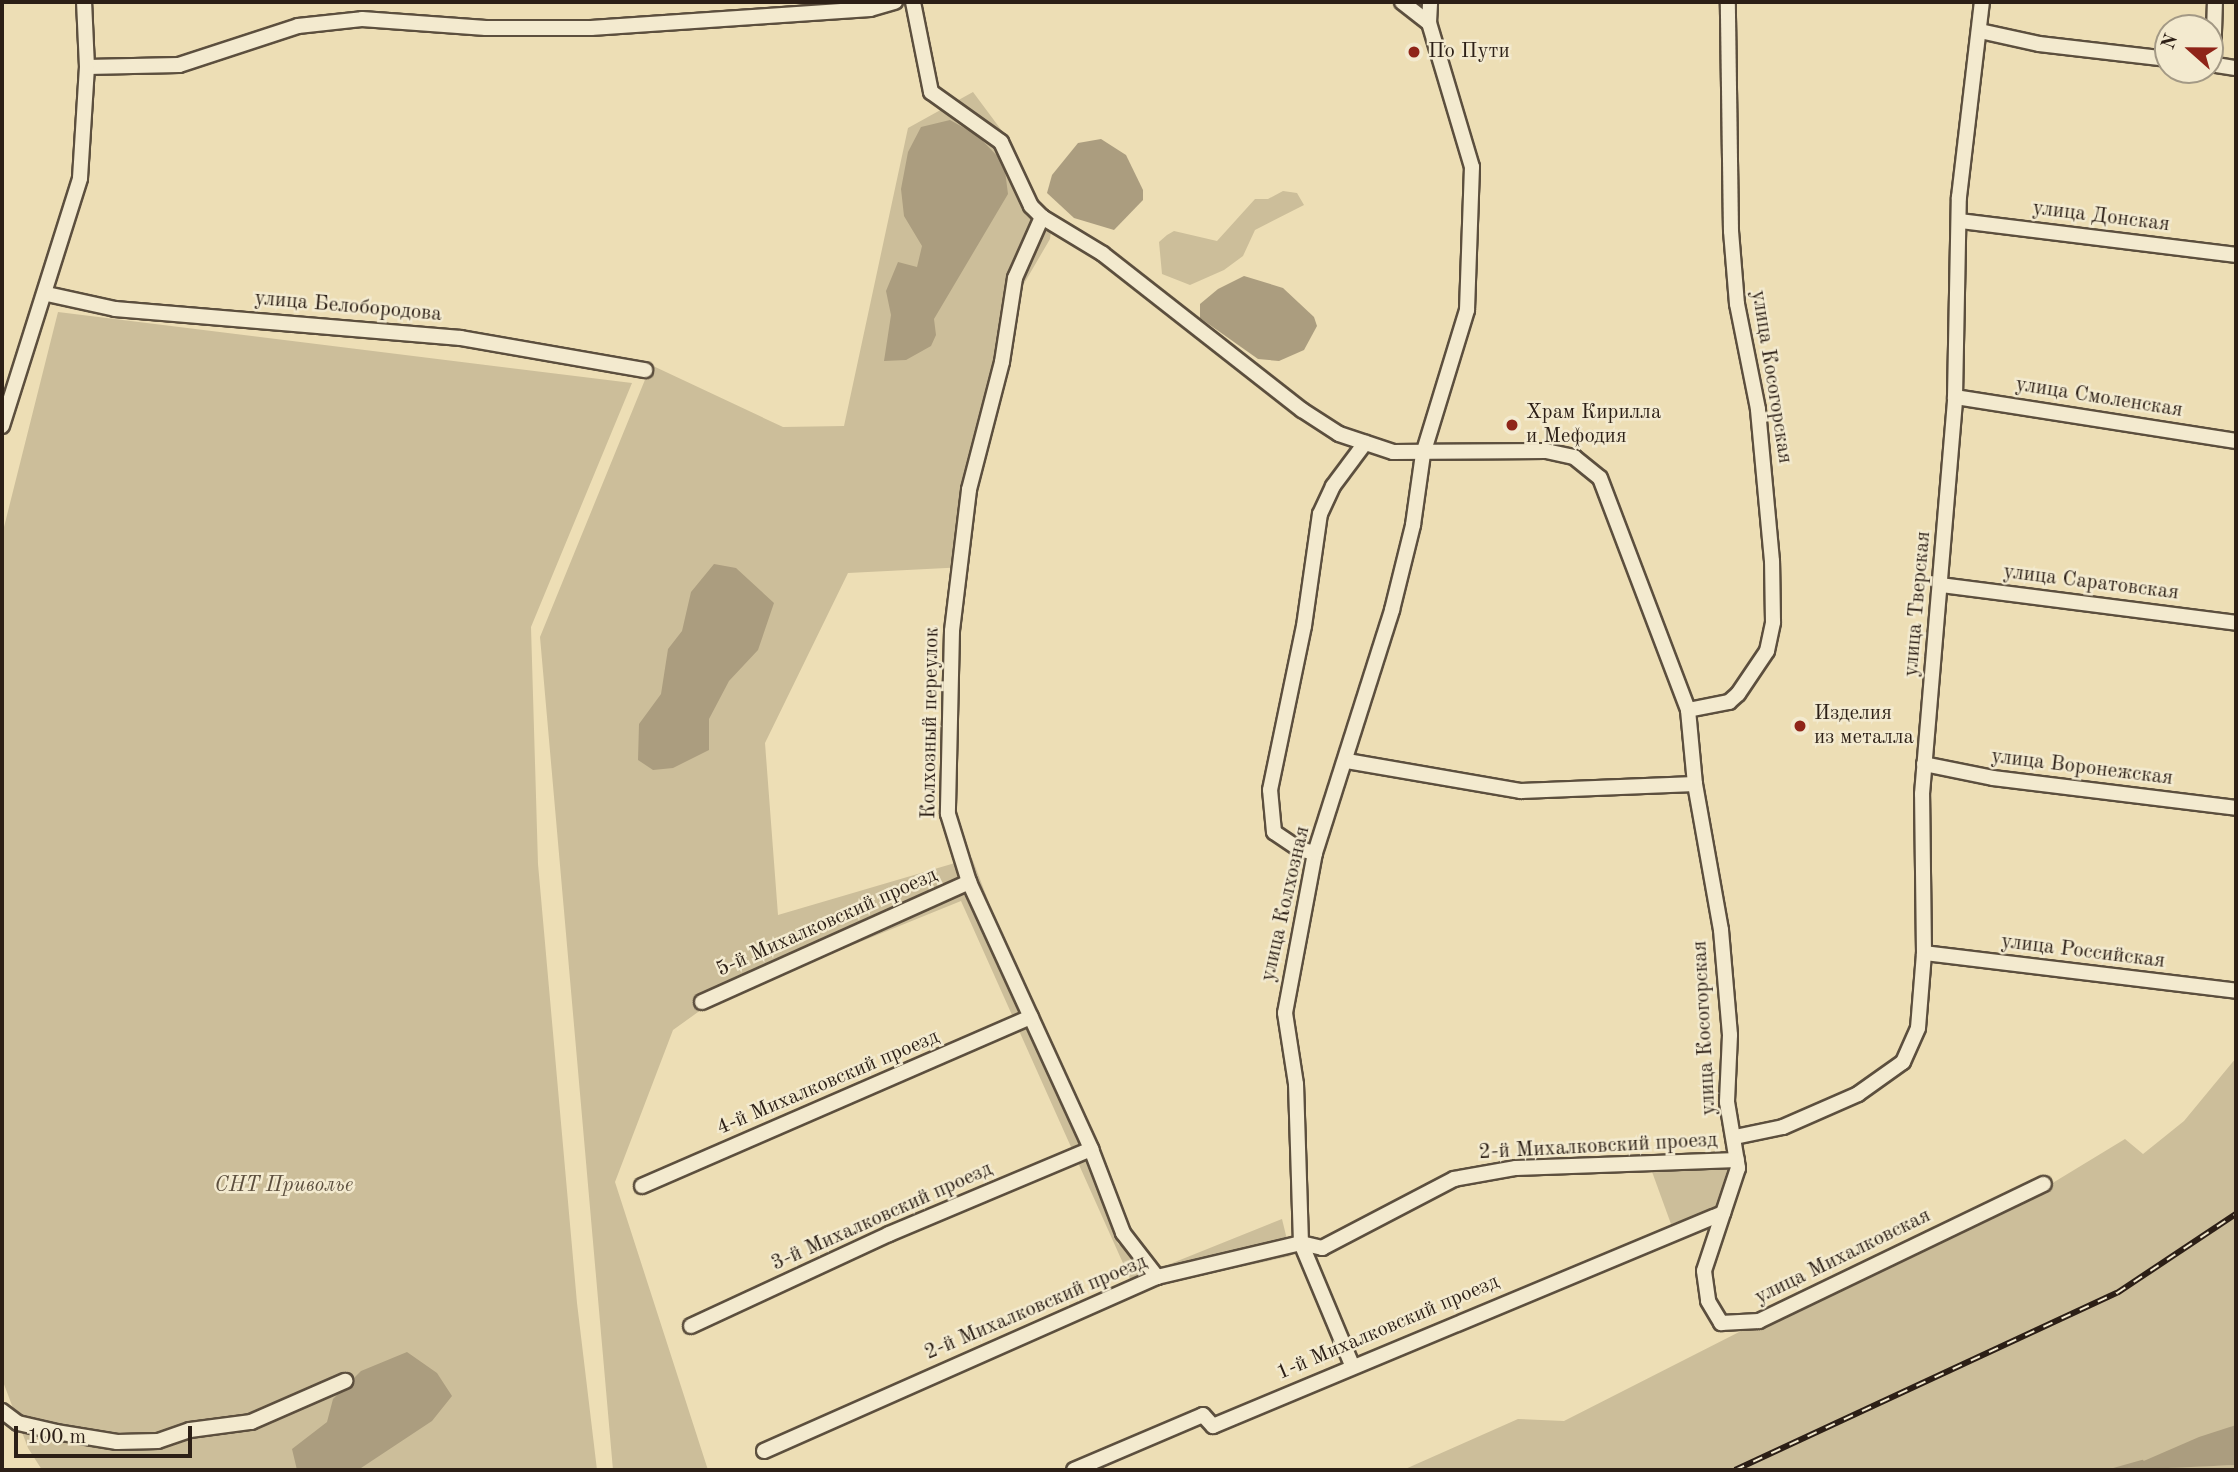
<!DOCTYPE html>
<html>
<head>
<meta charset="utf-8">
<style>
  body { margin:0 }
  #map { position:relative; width:2238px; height:1472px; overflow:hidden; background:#eddeb5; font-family:"Old Standard TT",serif }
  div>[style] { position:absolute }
  .green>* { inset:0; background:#ccbe9a }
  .water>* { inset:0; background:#ab9d7f }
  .stream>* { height:3.5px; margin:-1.75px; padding:0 1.75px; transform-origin:1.75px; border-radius:1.75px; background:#ab9d7f }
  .roads { filter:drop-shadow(2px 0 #5c4f3e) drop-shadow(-2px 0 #5c4f3e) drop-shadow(0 2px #5c4f3e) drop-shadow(0 -2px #5c4f3e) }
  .minor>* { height:14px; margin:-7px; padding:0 7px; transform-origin:7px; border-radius:7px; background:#f3eacf }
  .rail>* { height:6px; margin-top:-3px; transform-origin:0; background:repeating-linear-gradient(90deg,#f3eacf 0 10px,#2c1f16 0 20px); box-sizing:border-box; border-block:2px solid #2c1f16 }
  .dots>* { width:19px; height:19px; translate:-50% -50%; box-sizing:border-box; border:4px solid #f3eacf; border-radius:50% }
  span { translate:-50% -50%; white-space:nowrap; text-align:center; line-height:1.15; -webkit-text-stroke:5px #f3eacf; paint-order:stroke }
  .poi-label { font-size:21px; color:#2c1f16 }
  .left { translate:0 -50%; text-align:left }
  .street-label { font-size:21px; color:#2c1f16 }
  .park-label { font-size:21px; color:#5c4f3e; font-style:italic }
  .frame { position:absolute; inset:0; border:4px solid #2c1f16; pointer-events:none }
  .north { position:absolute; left:2154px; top:14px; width:70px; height:70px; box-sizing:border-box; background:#f3eacf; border:2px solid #a39985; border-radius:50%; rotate:291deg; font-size:19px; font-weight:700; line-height:28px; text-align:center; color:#2c1f16 }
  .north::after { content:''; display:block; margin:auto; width:24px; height:32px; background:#8f2418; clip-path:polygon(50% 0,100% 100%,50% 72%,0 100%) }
  .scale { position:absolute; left:14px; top:1426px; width:178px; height:32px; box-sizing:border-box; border:4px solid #2c1f16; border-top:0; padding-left:9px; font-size:21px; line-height:24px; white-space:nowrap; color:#2c1f16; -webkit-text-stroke:5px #f3eacf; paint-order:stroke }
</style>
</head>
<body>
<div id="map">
  <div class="green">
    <div style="clip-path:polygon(973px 92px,1005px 135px,1011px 171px,1027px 210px,1053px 214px,1050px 239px,1022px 287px,975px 488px,966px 567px,848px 573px,765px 743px,778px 915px,972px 858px,1118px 1244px,1160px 1268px,1282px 1219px,1291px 1256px,1135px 1290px,961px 901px,712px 1002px,673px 1030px,615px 1182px,708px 1470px,613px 1470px,540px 637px,651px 365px,783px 427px,844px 426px,908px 128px)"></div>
    <div style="clip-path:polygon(1283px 191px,1297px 193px,1304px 205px,1255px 230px,1243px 256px,1224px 270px,1190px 285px,1162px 274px,1159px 242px,1167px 235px,1174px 231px,1217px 241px,1255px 199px,1268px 199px)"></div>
    <div style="clip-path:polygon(58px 312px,632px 383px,531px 627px,538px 864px,577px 1303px,597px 1470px,42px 1470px,28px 1448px,2px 1379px,2px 535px)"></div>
    <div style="clip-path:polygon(2236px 1058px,2236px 1425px,2123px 1470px,1403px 1470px,1518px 1419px,1564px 1421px,1745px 1329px,2003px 1213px,2125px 1139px,2143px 1154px,2184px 1121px)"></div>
    <div style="clip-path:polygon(1728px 1167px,1716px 1209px,1671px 1224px,1651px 1169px)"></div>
    <div style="clip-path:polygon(2236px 1465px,2236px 1470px,2160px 1470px,2175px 1467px)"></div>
  </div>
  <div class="water">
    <div style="clip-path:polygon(950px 120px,977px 135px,1004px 163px,1008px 194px,934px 319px,936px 335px,931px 346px,906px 360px,884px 361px,891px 315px,886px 291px,898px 262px,917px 267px,922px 246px,904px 216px,901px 189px,908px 152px,921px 127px)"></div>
    <div style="clip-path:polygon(1101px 139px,1126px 155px,1143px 190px,1143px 200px,1114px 230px,1074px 218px,1047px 193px,1052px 175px,1078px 143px)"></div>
    <div style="clip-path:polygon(1244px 276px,1283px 288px,1314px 317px,1317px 326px,1304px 350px,1279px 361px,1258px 359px,1200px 318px,1200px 304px,1218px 289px)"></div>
    <div style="clip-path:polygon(714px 564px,736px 568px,774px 603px,758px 650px,729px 681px,709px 719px,709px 750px,673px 768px,653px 770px,638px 760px,639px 724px,661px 694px,668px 649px,682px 631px,691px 592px)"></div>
    <div style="clip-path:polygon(407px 1352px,437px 1373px,452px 1396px,432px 1421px,358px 1470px,297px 1470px,292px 1449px,327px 1422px,333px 1399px,361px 1371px)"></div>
    <div style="clip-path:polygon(2236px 1425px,2236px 1465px,2123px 1470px,2199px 1437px)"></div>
  </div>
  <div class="stream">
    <div style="left:2114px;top:1470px;width:29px;rotate:-16deg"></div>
  </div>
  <div class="roads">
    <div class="minor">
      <div style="left:913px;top:2px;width:92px;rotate:78.7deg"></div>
      <div style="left:931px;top:92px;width:86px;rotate:35.5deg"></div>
      <div style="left:1001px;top:142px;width:71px;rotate:64.9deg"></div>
      <div style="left:1031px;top:206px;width:16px;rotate:45deg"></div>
      <div style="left:1042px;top:217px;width:71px;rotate:31.2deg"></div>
      <div style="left:1103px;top:254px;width:253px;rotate:38.1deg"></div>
      <div style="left:1302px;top:410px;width:44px;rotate:33deg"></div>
      <div style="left:1339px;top:434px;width:57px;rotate:18.4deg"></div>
      <div style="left:1393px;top:452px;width:153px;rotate:-0.4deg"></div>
      <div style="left:1546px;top:451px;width:29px;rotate:12deg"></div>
      <div style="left:1574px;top:457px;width:33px;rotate:39deg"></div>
      <div style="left:1600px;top:478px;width:248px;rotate:69.2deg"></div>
      <div style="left:1688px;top:710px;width:74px;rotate:84.6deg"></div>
      <div style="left:1695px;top:784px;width:148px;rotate:79.9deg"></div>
      <div style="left:1721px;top:930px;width:105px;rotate:85.1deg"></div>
      <div style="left:1730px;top:1035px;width:67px;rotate:92.6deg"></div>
      <div style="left:1727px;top:1102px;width:67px;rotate:80.5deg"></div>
      <div style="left:1738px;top:1168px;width:108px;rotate:108.3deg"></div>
      <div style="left:1704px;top:1271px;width:30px;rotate:82deg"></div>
      <div style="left:1708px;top:1301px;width:26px;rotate:59deg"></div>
      <div style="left:1721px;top:1323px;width:38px;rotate:-3deg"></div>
      <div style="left:1759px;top:1321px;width:316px;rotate:-25.7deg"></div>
      <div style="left:1402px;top:2px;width:34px;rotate:38deg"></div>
      <div style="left:1980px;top:31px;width:60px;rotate:12.4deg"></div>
      <div style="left:2039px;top:44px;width:130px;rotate:6.6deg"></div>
      <div style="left:2210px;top:64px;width:26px;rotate:9deg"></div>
      <div style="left:2213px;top:64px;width:62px;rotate:-88.2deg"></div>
      <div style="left:87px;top:67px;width:92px;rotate:-1.2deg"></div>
      <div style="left:179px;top:65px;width:125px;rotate:-18.1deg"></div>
      <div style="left:298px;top:26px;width:64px;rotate:-6.2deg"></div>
      <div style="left:362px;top:19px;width:124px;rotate:4.2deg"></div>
      <div style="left:486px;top:28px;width:105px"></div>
      <div style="left:591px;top:28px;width:280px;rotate:-3.9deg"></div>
      <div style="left:870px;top:9px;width:26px;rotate:-16deg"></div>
      <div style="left:1042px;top:217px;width:67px;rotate:113.9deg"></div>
      <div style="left:1015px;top:278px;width:85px;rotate:98.8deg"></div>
      <div style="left:1002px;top:362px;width:132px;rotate:104.5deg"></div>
      <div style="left:969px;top:490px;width:142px;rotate:96.9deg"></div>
      <div style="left:952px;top:631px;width:183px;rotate:91.3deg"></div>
      <div style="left:948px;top:814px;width:71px;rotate:72.8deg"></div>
      <div style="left:969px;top:882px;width:294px;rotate:65.4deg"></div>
      <div style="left:1091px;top:1149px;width:90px;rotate:69.1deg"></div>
      <div style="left:1123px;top:1233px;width:56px;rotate:52.3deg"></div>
      <div style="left:1960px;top:221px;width:278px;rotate:7deg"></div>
      <div style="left:47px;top:294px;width:70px;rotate:12.4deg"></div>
      <div style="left:115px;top:309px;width:347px;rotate:4.8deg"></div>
      <div style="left:461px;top:338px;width:187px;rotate:9.9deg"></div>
      <div style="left:1955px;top:397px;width:284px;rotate:8.9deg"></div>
      <div style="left:2px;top:426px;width:260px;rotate:-72.5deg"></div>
      <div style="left:80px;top:178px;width:111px;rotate:-86.4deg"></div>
      <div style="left:87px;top:67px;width:65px;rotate:-92.6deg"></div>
      <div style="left:1941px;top:585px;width:297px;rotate:7.3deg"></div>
      <div style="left:1688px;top:710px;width:42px;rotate:-11deg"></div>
      <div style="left:1729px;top:702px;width:12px;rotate:-42deg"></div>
      <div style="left:1738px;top:694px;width:52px;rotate:-56deg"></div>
      <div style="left:1767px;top:651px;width:30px;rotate:-78deg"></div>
      <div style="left:1773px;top:622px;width:61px;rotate:-90.9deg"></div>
      <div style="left:1772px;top:561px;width:153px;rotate:-95.3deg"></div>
      <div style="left:1758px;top:409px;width:107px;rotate:-101.3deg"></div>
      <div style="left:1737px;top:304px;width:73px;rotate:-94.7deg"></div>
      <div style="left:1731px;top:231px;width:229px;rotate:-90.8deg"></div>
      <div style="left:1347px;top:761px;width:177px;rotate:9.8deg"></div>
      <div style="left:1521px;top:791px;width:174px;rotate:-2.3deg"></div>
      <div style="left:1924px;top:764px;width:70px;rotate:11.5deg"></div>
      <div style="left:1993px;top:778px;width:245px;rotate:7deg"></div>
      <div style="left:1315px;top:853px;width:16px;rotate:-166deg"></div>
      <div style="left:1299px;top:849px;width:30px;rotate:-146deg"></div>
      <div style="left:1274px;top:832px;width:42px;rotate:-95.4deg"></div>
      <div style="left:1270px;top:790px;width:167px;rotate:-78.3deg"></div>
      <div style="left:1304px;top:626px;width:113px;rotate:-81.9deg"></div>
      <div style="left:1320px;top:514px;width:31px;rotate:-65deg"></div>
      <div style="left:1333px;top:486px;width:54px;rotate:-53.3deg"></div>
      <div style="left:1924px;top:953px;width:314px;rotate:6.9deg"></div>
      <div style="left:702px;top:1002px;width:293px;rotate:-24.2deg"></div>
      <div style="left:1735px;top:1137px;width:49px;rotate:-11.8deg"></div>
      <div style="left:1783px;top:1127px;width:82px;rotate:-23.7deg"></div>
      <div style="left:1858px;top:1094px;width:55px;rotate:-35.4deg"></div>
      <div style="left:1903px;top:1062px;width:37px;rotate:-66deg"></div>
      <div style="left:1918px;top:1028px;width:75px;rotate:-85.4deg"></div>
      <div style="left:1924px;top:953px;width:159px;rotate:-90.7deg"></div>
      <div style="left:1922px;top:794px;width:398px;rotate:-85.2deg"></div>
      <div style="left:1955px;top:397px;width:200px;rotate:-88.9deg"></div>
      <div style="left:1959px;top:197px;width:196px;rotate:-83.3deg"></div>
      <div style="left:642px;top:1186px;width:424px;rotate:-23.5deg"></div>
      <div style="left:691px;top:1326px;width:218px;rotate:-24.9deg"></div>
      <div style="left:889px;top:1234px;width:219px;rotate:-22.8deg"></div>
      <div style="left:1352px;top:1365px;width:132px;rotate:-112.7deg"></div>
      <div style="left:1301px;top:1243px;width:159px;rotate:-91.8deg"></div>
      <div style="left:1296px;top:1084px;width:72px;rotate:-98.8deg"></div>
      <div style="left:1285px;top:1013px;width:163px;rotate:-79.4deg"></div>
      <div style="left:1315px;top:853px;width:255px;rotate:-72.4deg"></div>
      <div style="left:1392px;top:610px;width:88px;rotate:-76.1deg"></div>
      <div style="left:1413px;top:525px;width:72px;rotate:-82deg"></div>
      <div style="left:1423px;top:454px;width:151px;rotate:-73deg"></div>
      <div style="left:1467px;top:310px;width:143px;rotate:-88deg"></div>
      <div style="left:1472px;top:167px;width:150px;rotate:-106.6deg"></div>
      <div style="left:1429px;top:23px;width:21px;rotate:-87deg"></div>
      <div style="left:2px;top:1411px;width:20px;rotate:37deg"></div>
      <div style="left:18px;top:1423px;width:39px;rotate:13deg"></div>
      <div style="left:56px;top:1432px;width:62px;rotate:9.3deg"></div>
      <div style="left:117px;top:1442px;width:41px;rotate:-1.4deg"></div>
      <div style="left:158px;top:1441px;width:34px;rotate:-19deg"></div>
      <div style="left:190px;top:1430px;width:62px;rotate:-7.5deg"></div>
      <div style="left:251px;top:1422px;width:103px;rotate:-23.6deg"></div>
      <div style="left:764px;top:1451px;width:430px;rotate:-23.9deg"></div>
      <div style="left:1157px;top:1277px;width:148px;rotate:-13.3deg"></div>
      <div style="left:1301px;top:1243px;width:22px;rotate:13deg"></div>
      <div style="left:1322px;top:1248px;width:149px;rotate:-27.6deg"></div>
      <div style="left:1454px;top:1179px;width:63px;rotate:-10.1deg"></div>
      <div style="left:1516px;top:1168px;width:221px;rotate:-2.1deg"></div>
      <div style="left:1074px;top:1470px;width:140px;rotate:-23.1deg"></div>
      <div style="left:1203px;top:1415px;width:15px;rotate:48deg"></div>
      <div style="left:1213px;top:1426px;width:553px;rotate:-22.67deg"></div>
    </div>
  </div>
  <div class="rail">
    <div style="left:1735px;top:1470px;width:421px;rotate:-24.9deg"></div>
    <div style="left:2117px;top:1293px;width:143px;rotate:-33.6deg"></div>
  </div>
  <div class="dots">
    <div style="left:1414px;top:52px;background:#8f2418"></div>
    <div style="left:1512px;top:425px;background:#8f2418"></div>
    <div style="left:1800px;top:726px;background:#8f2418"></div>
  </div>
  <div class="poi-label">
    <span class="left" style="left:1428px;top:52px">По Пути</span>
    <span class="left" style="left:1526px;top:425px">Храм Кирилла<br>и Мефодия</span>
    <span class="left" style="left:1814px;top:726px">Изделия<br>из металла</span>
  </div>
  <div class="street-label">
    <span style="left:2101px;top:217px;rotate:7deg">улица Донская</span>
    <span style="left:348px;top:307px;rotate:5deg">улица Белобородова</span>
    <span style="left:1771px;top:377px;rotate:81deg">улица Косогорская</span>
    <span style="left:2099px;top:398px;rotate:9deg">улица Смоленская</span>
    <span style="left:2091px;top:583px;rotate:7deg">улица Саратовская</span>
    <span style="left:1918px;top:604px;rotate:-85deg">улица Тверская</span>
    <span style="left:931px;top:723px;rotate:-89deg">Колхозный переулок</span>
    <span style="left:2082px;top:768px;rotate:7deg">улица Воронежская</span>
    <span style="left:1286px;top:904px;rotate:-77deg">улица Колхозная</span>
    <span style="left:827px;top:923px;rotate:-24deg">5-й Михалковский проезд</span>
    <span style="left:2083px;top:952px;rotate:7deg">улица Российская</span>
    <span style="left:1705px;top:1028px;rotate:-93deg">улица Косогорская</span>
    <span style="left:828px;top:1083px;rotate:-23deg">4-й Михалковский проезд</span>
    <span style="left:1598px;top:1147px;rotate:-3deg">2-й Михалковский проезд</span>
    <span style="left:882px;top:1217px;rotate:-24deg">3-й Михалковский проезд</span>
    <span style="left:1843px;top:1257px;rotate:-26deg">улица Михалковская</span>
    <span style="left:1036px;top:1308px;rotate:-23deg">2-й Михалковский проезд</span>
    <span style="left:1388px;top:1328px;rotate:-23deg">1-й Михалковский проезд</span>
  </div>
  <div class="park-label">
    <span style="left:284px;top:1186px">СНТ Приволье</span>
  </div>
  <div class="frame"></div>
  <div class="north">N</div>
  <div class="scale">100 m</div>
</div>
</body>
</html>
